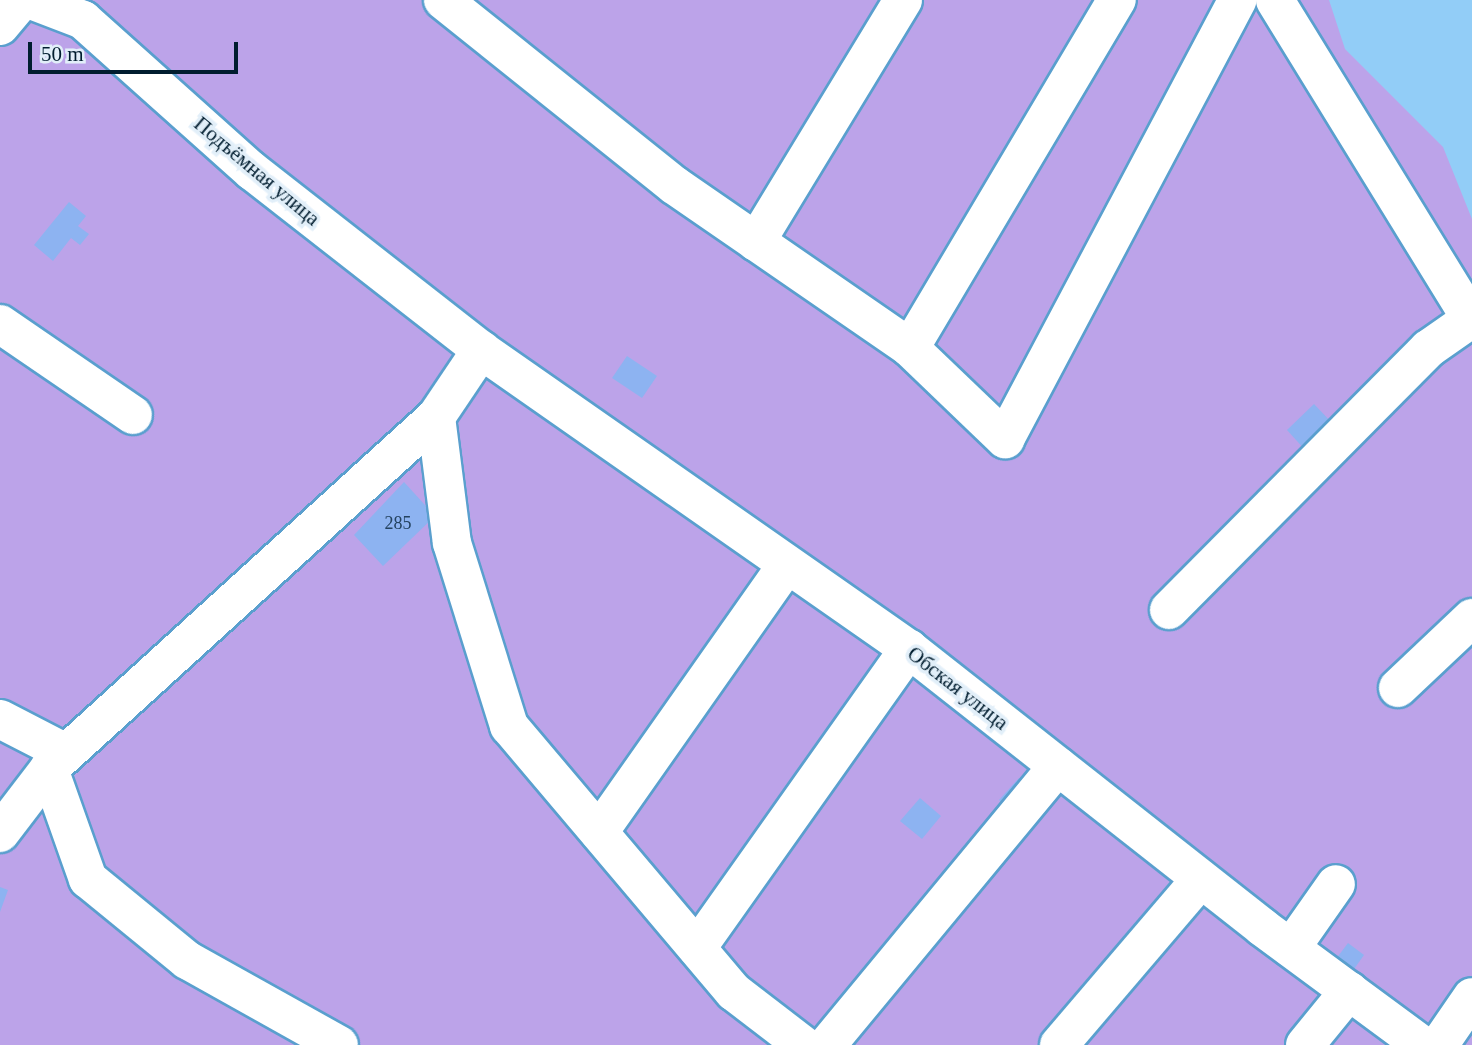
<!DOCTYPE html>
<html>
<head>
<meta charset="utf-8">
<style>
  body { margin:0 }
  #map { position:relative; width:1472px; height:1045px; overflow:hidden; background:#c9e4f8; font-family:Georgia,serif }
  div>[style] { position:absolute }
  .green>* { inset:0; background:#bca3e9 }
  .water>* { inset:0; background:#92cdf7 }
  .building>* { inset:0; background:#8db3f1 }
  .roads { filter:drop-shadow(2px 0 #5a9fce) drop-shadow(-2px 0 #5a9fce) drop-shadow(0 2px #5a9fce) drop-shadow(0 -2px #5a9fce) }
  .minor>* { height:38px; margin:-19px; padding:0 19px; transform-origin:19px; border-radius:19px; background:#fff }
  span { translate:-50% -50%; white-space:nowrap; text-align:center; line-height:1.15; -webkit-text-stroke:7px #e2eff9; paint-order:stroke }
  .number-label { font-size:18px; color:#244260 }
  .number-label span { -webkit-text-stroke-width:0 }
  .street-label { font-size:21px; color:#011d2f }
  .scale { position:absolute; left:28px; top:42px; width:210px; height:32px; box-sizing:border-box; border:4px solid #011d2f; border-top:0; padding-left:9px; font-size:21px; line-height:24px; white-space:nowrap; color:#011d2f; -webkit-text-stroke:5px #e2eff9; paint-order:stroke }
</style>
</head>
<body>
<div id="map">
  <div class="green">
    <div style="clip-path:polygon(0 0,1472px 0,1472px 1045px,0 1045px)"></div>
  </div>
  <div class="water">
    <div style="clip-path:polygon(1329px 0,1472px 0,1472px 219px,1443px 147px,1345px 49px)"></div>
  </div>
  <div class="building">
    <div style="clip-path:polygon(69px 202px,86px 216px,78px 226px,89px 234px,80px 245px,71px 238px,53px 261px,34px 245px)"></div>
    <div style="clip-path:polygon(627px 356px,657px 376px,642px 398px,612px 378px)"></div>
    <div style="clip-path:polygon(1314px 404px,1334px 425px,1306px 451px,1287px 430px)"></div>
    <div style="clip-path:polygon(404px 482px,435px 516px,383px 566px,354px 535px)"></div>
    <div style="clip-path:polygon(1019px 778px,1032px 791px,1012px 812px,999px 800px)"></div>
    <div style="clip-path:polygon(920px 798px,941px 816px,922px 839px,900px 821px)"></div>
    <div style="clip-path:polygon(0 887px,8px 890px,0 912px)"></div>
    <div style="clip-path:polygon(1348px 943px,1364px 955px,1347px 979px,1330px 967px)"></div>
  </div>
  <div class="roads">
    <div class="minor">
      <div style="left:31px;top:0;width:56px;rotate:21deg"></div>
      <div style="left:83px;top:20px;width:227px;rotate:41.8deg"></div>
      <div style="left:252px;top:171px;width:291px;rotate:38deg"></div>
      <div style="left:481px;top:350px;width:522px;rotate:34.94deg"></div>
      <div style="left:909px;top:649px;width:449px;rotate:38.2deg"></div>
      <div style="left:1262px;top:927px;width:199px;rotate:36.4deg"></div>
      <div style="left:443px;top:0;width:296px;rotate:38.7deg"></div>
      <div style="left:674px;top:185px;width:287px;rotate:34.6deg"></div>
      <div style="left:910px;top:348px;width:132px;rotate:43.8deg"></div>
      <div style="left:1005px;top:439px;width:497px;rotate:-62.1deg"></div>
      <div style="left:0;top:26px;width:34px;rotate:-50deg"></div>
      <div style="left:756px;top:242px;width:283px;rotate:-58.7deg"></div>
      <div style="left:0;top:324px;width:161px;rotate:34.4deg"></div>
      <div style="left:910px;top:348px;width:405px;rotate:-59.3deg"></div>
      <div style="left:436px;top:417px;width:127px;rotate:82.8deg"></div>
      <div style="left:452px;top:543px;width:192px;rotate:72.7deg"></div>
      <div style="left:509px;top:726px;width:348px;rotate:49.8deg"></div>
      <div style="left:734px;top:992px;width:87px;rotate:37.5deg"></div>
      <div style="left:1169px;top:610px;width:368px;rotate:-45.2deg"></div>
      <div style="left:1428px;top:349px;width:52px;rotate:-34.9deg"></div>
      <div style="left:1471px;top:319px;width:374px;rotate:-121.6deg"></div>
      <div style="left:1398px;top:688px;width:102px;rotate:-43.4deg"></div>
      <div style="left:0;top:719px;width:74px;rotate:27.3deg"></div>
      <div style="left:49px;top:769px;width:117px;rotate:70.5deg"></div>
      <div style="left:88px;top:879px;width:128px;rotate:39.3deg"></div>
      <div style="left:187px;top:960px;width:174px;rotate:29.2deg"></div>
      <div style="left:599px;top:832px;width:325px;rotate:-54.9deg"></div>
      <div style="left:0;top:833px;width:81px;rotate:-52.6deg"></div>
      <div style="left:49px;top:769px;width:523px;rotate:-42.29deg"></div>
      <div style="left:436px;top:417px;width:81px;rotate:-56.1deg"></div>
      <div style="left:697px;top:948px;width:367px;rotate:-54.7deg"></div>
      <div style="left:1291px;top:948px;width:78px;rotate:-54.9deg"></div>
      <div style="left:827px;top:1045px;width:362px;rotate:-50.4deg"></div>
      <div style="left:1059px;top:1045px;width:218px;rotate:-49.5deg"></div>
      <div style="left:1305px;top:1045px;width:70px;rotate:-50.8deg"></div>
      <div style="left:1439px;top:1045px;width:58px;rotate:-55.5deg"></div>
    </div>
  </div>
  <div class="number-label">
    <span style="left:398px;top:523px">285</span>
  </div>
  <div class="street-label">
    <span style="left:257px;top:171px;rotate:40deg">Подъёмная улица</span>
    <span style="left:958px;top:688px;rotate:38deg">Обская улица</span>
  </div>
  <div class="scale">50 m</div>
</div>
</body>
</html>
